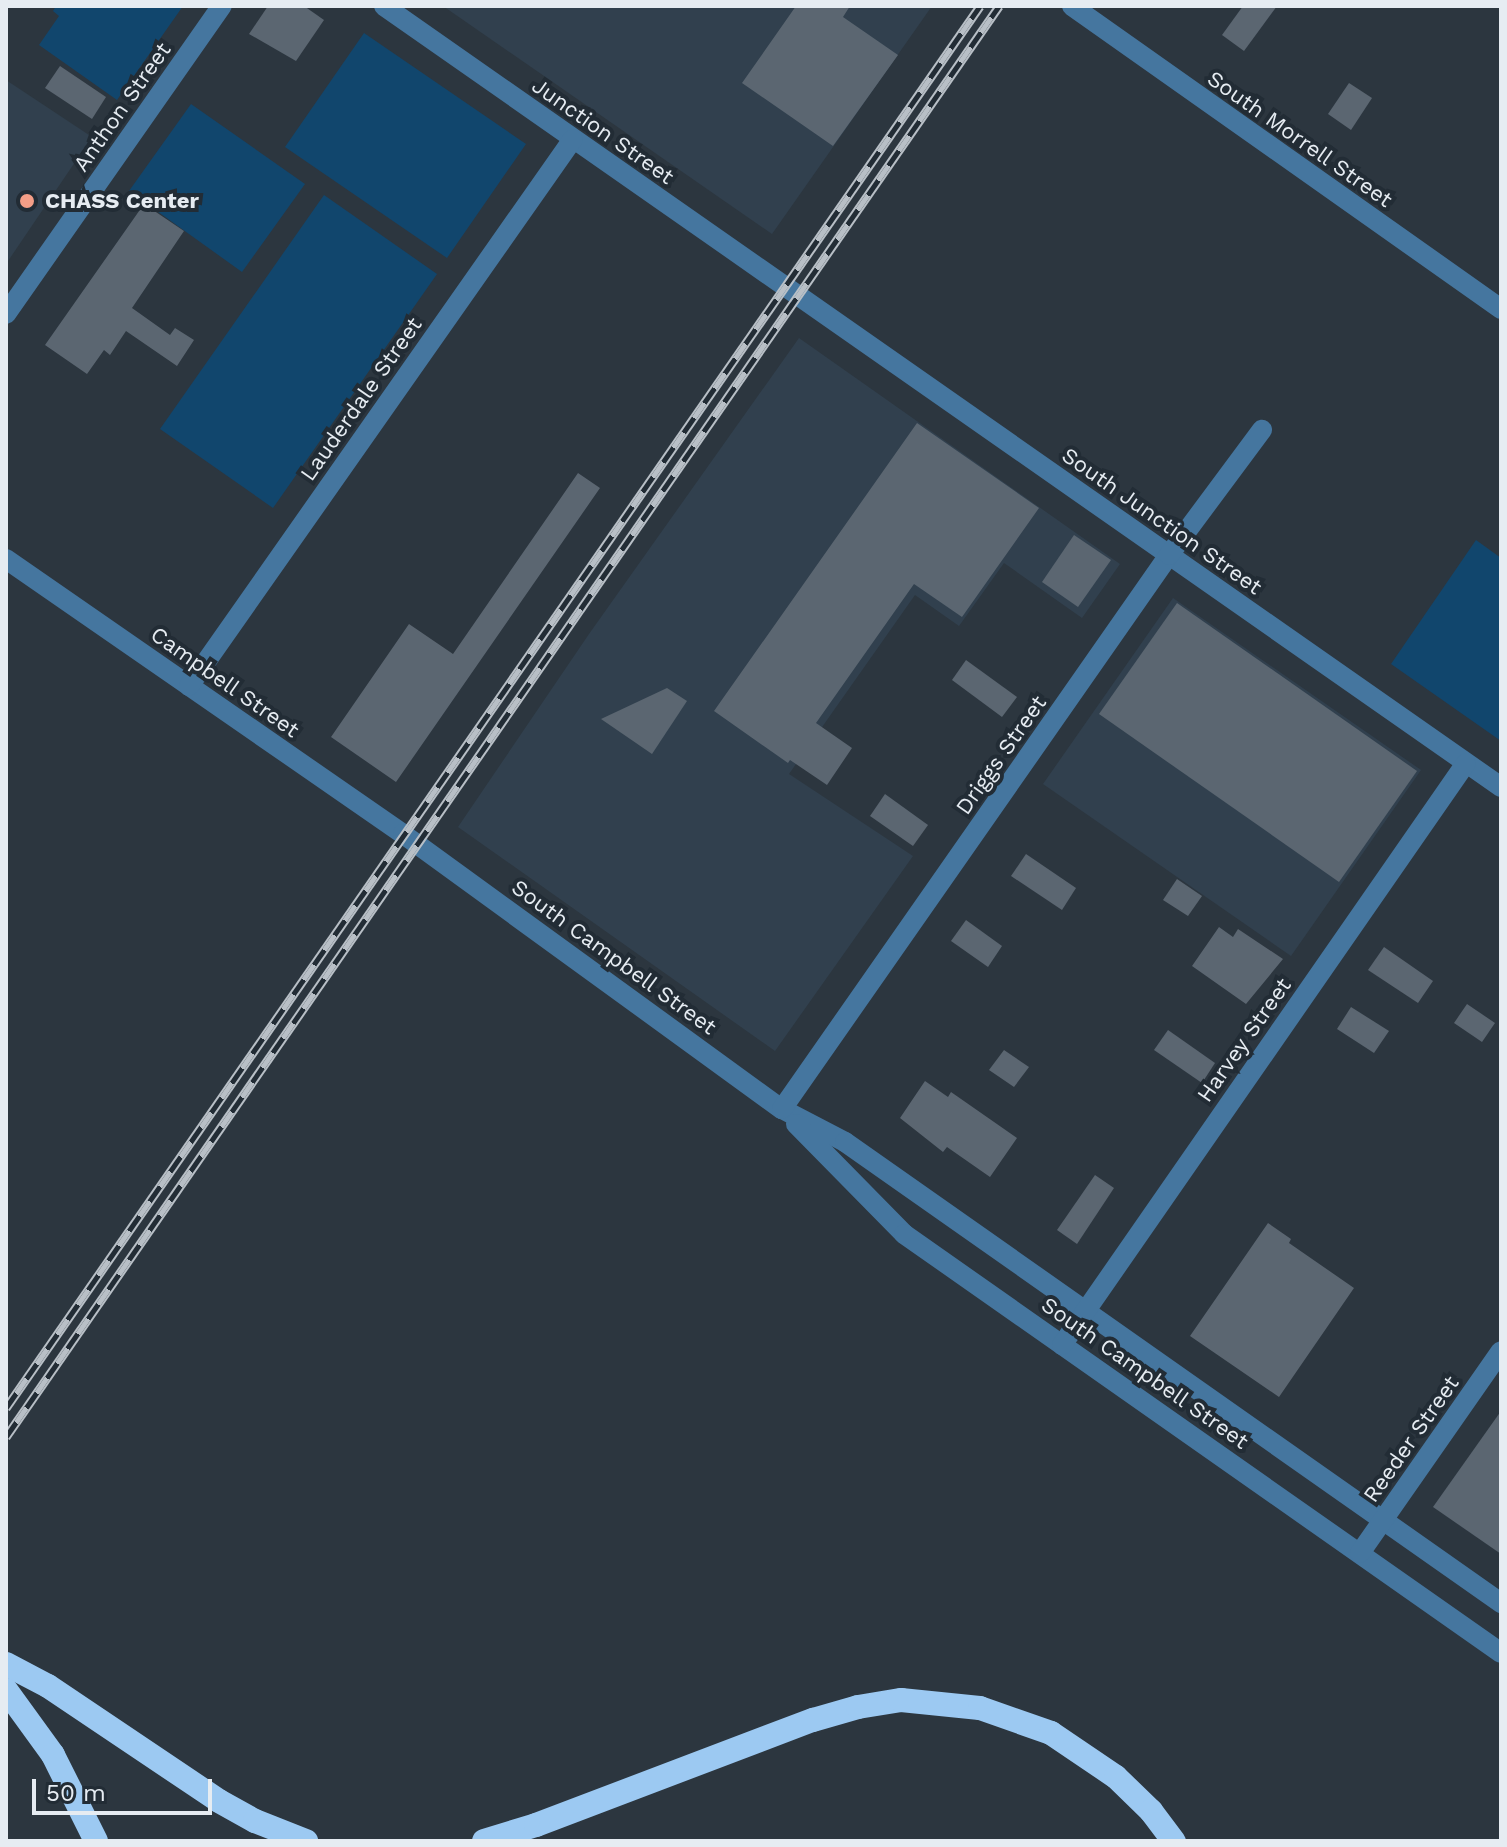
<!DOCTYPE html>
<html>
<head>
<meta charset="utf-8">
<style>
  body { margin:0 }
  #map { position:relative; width:1507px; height:1847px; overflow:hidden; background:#2c363f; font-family:"Work Sans",sans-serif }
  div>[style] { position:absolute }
  .built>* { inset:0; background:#31404e }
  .green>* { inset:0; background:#11466d }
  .building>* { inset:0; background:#5b6671 }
  .minor>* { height:20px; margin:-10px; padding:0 10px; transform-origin:10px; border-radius:10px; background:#45769f }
  .highway>* { height:24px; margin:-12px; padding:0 12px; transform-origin:12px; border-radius:12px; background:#9cc9f2 }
  .rail>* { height:9px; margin-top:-4.5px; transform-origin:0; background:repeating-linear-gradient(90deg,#222c35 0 18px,#b8bfc6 0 36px); box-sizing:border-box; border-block:2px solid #b8bfc6 }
  .dots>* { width:22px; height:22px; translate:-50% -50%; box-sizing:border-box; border:4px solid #222c35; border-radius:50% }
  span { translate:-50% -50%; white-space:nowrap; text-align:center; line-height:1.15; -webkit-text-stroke:8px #222c35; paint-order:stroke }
  .street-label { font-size:22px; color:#e6ecf2 }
  .poi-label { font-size:22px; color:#e6ecf2; font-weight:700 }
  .left { translate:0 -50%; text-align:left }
  .frame { position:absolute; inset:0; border:8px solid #e6ecf2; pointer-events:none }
  .scale { position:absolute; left:32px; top:1779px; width:180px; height:36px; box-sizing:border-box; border:4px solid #e6ecf2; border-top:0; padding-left:10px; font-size:24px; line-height:28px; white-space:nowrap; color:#e6ecf2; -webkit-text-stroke:6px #222c35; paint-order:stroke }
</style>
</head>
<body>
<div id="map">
  <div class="built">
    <div style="clip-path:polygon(443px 6px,932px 6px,772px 234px)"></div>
    <div style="clip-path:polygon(6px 80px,92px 137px,6px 264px)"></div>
    <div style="clip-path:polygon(799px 338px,1120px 564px,1082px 618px,1004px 563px,959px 626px,915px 595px,789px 774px,913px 856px,775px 1051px,458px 827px,589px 634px)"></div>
    <div style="clip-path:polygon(1173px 598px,1421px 770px,1291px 956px,1043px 784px)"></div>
  </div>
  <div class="green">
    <div style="clip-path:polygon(56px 6px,183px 6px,117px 100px,39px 45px,59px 16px,53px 11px)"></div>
    <div style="clip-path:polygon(364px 33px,526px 144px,447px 258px,285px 147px)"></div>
    <div style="clip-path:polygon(191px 104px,305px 184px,242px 272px,129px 191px)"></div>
    <div style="clip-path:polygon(324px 195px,437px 274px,273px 508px,160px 429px)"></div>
    <div style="clip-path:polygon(1476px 540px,1501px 558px,1501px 741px,1391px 664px)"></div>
  </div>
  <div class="building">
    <div style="clip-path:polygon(268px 6px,304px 6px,324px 20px,296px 61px,249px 34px)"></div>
    <div style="clip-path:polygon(796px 6px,850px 6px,843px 17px,898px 55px,833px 146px,742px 83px)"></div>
    <div style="clip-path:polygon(1243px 6px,1277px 6px,1244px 51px,1222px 35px)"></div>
    <div style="clip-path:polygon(60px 66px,106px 97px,92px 119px,45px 88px)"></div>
    <div style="clip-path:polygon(1349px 83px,1372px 98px,1351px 130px,1328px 114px)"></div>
    <div style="clip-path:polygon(144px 204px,184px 231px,132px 308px,170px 335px,175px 328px,194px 340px,177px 366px,126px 331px,110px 355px,104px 350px,87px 374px,45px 345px)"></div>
    <div style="clip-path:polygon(917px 423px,1039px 508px,962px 617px,914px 584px,816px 723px,852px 748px,827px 785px,790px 760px,788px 763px,714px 711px)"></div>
    <div style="clip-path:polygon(578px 473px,600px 488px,396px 782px,331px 737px,409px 624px,453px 654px)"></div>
    <div style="clip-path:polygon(1074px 535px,1111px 560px,1078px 607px,1042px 582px)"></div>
    <div style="clip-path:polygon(1177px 603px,1417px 771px,1339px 882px,1099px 714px)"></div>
    <div style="clip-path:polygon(966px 660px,1017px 697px,1002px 717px,952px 680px)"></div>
    <div style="clip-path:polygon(667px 688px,687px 701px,652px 754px,601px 719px)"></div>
    <div style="clip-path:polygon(885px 794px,928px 825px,913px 846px,870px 816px)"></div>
    <div style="clip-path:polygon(1026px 854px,1076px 888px,1062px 910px,1011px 876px)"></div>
    <div style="clip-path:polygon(1177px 879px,1202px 896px,1188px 916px,1163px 900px)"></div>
    <div style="clip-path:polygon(966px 920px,1002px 946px,988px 967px,951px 941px)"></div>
    <div style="clip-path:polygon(1219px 927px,1233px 937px,1238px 929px,1283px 959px,1246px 1004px,1192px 966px)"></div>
    <div style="clip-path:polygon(1384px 947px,1433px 981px,1418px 1003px,1368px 970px)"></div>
    <div style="clip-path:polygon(1467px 1004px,1495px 1023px,1482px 1042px,1454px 1023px)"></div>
    <div style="clip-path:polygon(1351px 1007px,1389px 1031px,1374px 1053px,1337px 1029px)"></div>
    <div style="clip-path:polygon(1168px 1030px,1215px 1063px,1202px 1083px,1154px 1050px)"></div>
    <div style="clip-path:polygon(1004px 1050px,1029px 1067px,1014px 1087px,989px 1070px)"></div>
    <div style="clip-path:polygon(925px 1081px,948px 1097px,951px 1092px,1017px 1138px,990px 1177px,947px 1147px,943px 1152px,900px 1118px)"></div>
    <div style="clip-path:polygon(1095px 1175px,1114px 1188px,1077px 1244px,1057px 1230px)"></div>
    <div style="clip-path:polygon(1268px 1223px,1291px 1239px,1289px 1243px,1354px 1288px,1279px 1397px,1190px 1336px)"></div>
    <div style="clip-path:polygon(1501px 1411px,1501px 1554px,1433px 1507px)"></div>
  </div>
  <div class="minor">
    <div style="left:384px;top:6px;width:1363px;rotate:34.96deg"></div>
    <div style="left:1072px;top:6px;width:525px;rotate:35.23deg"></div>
    <div style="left:6px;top:314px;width:376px;rotate:-55deg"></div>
    <div style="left:6px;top:559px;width:483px;rotate:34.7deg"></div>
    <div style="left:403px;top:834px;width:468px;rotate:36deg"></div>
    <div style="left:782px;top:1109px;width:71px;rotate:27.6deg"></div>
    <div style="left:845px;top:1142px;width:802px;rotate:35.1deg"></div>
    <div style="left:189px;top:686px;width:668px;rotate:-54.93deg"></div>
    <div style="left:782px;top:1109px;width:676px;rotate:-55.06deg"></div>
    <div style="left:1169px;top:555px;width:156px;rotate:-53.4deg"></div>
    <div style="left:796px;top:1124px;width:154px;rotate:45.5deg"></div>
    <div style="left:904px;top:1234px;width:729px;rotate:35.06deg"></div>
    <div style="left:1062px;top:1345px;width:708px;rotate:-55.23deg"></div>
    <div style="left:1360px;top:1553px;width:246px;rotate:-55.1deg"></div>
  </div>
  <div class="highway">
    <div style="left:6px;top:1664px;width:47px;rotate:27.6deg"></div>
    <div style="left:48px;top:1686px;width:206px;rotate:33.9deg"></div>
    <div style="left:219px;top:1801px;width:41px;rotate:29.1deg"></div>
    <div style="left:255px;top:1821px;width:55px;rotate:21.4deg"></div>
    <div style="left:6px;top:1690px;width:80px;rotate:54.1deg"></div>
    <div style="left:53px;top:1755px;width:96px;rotate:63.4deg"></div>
    <div style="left:484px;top:1841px;width:54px;rotate:-17.1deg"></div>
    <div style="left:536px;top:1825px;width:296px;rotate:-20.8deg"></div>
    <div style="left:813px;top:1720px;width:47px;rotate:-16.1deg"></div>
    <div style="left:858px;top:1707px;width:44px;rotate:-9.2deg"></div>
    <div style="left:901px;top:1700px;width:79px;rotate:5.8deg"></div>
    <div style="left:980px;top:1708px;width:75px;rotate:19.4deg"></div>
    <div style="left:1051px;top:1733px;width:78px;rotate:34.1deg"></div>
    <div style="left:1116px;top:1777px;width:49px;rotate:44.2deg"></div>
    <div style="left:1151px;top:1811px;width:38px;rotate:53deg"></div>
  </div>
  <div class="rail">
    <div style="left:6px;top:1408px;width:1707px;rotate:-55.21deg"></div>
    <div style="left:6px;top:1437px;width:1742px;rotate:-55.24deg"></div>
  </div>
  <div class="dots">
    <div style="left:27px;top:201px;background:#f49e87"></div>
  </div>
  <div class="street-label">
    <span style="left:122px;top:107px;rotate:-55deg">Anthon Street</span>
    <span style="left:603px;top:131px;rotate:35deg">Junction Street</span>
    <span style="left:1300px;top:139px;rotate:35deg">South Morrell Street</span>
    <span style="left:361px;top:399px;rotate:-55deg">Lauderdale Street</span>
    <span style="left:1162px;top:521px;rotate:35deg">South Junction Street</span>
    <span style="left:225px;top:682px;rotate:35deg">Campbell Street</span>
    <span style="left:1001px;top:755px;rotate:-55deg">Driggs Street</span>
    <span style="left:614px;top:957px;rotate:36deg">South Campbell Street</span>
    <span style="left:1244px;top:1040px;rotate:-55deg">Harvey Street</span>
    <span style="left:1145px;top:1373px;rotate:35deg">South Campbell Street</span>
    <span style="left:1411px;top:1439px;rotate:-55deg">Reeder Street</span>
  </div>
  <div class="poi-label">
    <span class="left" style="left:45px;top:201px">CHASS Center</span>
  </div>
  <div class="frame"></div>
  <div class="scale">50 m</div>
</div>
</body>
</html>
